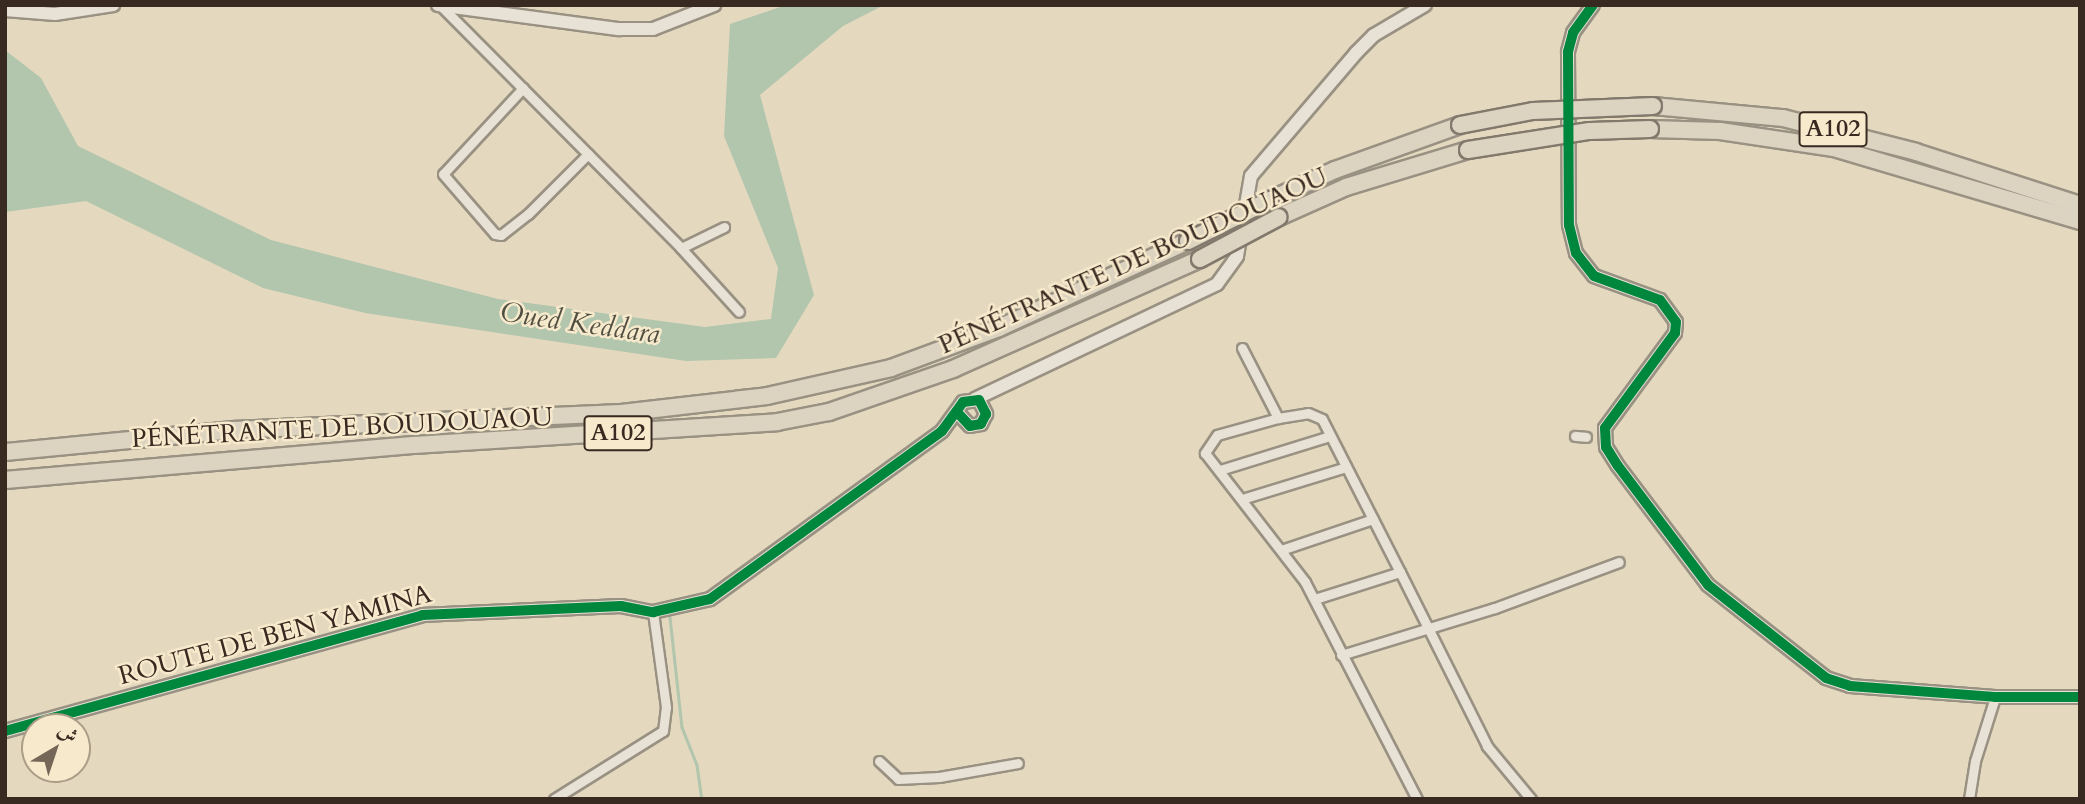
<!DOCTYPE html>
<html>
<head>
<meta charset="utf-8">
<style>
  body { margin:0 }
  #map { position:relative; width:2085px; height:804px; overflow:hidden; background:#e4d9bf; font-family:Cardo,Amiri,serif }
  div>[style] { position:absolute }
  .water>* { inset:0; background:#b2c5ad }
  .stream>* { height:2.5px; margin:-1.25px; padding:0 1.25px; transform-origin:1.25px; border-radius:1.25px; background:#b2c5ad }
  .roads { filter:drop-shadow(2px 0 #999182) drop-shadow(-2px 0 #999182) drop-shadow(0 2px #999182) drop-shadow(0 -2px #999182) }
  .street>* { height:9px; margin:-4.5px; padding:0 4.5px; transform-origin:4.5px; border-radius:4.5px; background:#e8e2d6 }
  .secondary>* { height:12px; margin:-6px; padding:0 6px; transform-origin:6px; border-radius:6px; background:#e8e2d6 }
  .highway>* { height:16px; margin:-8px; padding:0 8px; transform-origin:8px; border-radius:8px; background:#dcd3c1 }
  .bridges { filter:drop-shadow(2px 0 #82796c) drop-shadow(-2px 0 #82796c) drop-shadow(0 2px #82796c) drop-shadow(0 -2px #82796c) }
  .highway-bridge>* { height:16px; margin:-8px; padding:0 8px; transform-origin:8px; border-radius:8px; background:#dcd3c1 }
  .cycleway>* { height:10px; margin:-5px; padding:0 5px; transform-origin:5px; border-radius:5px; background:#00873e }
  span { translate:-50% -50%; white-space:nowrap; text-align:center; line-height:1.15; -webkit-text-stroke:5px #f7eacc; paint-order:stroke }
  .shield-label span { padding:2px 5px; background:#f7eacc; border:2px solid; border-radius:5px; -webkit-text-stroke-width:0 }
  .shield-label { font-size:24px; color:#382921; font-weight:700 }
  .street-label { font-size:26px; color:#382921 }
  .water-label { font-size:28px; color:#514e42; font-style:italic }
  .frame { position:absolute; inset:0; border:7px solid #382921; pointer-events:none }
  .north { position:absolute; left:21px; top:713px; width:70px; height:70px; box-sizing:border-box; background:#f7eacc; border:2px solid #ab9d88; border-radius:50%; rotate:39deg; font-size:19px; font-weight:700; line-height:28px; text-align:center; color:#382921 }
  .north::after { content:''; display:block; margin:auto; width:24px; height:32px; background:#746758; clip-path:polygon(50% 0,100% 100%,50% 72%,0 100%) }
</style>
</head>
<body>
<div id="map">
  <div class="water">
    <div style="clip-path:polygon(786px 5px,884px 5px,843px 26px,760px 95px,814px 295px,776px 358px,686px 361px,365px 313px,263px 288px,86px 201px,5px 212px,5px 50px,41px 78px,78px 146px,271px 240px,498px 299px,705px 327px,771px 319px,778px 268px,724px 136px,730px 24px)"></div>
  </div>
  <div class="stream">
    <div style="left:670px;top:617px;width:111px;rotate:83.8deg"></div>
    <div style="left:682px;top:727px;width:41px;rotate:68.5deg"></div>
    <div style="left:697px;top:765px;width:34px;rotate:82deg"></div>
  </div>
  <div class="roads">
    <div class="street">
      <div style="left:441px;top:6px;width:341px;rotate:45.2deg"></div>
      <div style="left:681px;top:248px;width:48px;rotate:-26deg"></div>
      <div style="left:523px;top:88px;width:117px;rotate:132.9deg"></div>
      <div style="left:443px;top:174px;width:79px;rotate:49.1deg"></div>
      <div style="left:495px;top:234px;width:6px;rotate:9deg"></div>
      <div style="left:501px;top:235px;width:34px;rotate:-38deg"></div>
      <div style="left:528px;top:214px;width:85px;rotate:-45deg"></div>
      <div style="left:681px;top:248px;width:86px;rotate:47.8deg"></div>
      <div style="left:1242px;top:348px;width:79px;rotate:62.8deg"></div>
      <div style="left:1278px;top:418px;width:63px;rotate:164.4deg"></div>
      <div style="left:1217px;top:435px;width:22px;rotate:124deg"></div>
      <div style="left:1205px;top:453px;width:163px;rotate:52.2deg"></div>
      <div style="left:1305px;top:582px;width:244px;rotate:62.7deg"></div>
      <div style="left:1278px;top:418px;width:30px;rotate:-9deg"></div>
      <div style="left:1308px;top:413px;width:15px;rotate:23deg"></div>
      <div style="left:1322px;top:419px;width:172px;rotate:63deg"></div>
      <div style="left:1400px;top:572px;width:89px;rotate:162.4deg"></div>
      <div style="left:1575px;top:436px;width:11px;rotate:5deg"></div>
      <div style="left:1220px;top:470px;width:115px;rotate:-17.2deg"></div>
      <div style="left:1242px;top:499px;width:109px;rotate:-17.1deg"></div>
      <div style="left:1281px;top:550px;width:97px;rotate:-18.6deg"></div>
      <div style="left:1400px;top:572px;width:195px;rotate:63.4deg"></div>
      <div style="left:1487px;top:746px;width:69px;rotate:50.3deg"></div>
      <div style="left:1341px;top:655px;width:161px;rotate:-17deg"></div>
      <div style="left:1495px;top:608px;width:132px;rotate:-20.4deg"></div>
      <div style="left:879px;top:761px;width:26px;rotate:43deg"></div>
      <div style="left:898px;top:779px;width:41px;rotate:-2.8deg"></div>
      <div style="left:939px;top:777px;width:80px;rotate:-10deg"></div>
      <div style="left:554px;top:799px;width:128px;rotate:-32deg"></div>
      <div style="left:663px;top:731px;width:24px;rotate:-83deg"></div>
      <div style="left:666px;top:707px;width:96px;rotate:-97.8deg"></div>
      <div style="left:1969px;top:799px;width:38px;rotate:-81deg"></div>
      <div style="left:1975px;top:761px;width:67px;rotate:-72.6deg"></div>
    </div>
    <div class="secondary">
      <div style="left:438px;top:5px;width:183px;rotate:7.6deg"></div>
      <div style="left:619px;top:29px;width:34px"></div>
      <div style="left:653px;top:29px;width:66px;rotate:-21.5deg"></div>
      <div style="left:1593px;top:5px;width:34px;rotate:126deg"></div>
      <div style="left:1573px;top:33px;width:20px;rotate:105deg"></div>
      <div style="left:1568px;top:52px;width:173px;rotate:89.7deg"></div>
      <div style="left:1569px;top:225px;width:29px;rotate:76deg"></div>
      <div style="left:1576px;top:253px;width:29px;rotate:52deg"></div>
      <div style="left:1594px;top:276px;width:70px;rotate:20deg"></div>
      <div style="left:1660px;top:300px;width:27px;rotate:54deg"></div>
      <div style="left:1676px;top:322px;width:11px;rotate:95deg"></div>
      <div style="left:1675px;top:333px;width:118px;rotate:126.4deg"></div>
      <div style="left:1605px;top:428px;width:19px;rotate:87deg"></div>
      <div style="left:1606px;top:447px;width:22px;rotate:58deg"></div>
      <div style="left:1618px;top:466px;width:149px;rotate:52.9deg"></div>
      <div style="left:1708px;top:585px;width:150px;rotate:38.2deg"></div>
      <div style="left:1826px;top:678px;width:25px;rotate:18deg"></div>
      <div style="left:1850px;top:686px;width:145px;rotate:4.3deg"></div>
      <div style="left:1995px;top:697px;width:85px"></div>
      <div style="left:5px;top:10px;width:50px;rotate:4.6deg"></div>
      <div style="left:55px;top:14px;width:59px;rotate:-8.8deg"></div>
      <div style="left:975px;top:399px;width:268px;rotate:-25.4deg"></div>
      <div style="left:1217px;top:284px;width:34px;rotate:-54deg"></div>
      <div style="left:1237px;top:256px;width:81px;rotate:-80.1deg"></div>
      <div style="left:1251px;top:176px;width:162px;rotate:-49.5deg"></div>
      <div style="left:1356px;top:53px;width:25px;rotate:-45deg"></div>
      <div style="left:1374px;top:35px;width:59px;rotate:-30.5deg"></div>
      <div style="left:5px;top:731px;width:433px;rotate:-15.5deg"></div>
      <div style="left:422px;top:615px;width:199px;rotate:-2.6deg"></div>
      <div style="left:621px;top:606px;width:33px;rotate:11deg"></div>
      <div style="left:653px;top:612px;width:58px;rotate:-12.8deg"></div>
      <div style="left:710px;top:599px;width:286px;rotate:-35.9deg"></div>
      <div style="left:942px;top:431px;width:36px;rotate:-54deg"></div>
      <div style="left:963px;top:402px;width:16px;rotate:-7deg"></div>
      <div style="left:979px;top:400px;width:16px;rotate:63deg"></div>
      <div style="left:986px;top:414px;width:11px;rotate:117deg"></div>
      <div style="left:981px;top:424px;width:11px;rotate:170deg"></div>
      <div style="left:970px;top:426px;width:18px;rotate:-133deg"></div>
    </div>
    <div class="highway">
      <div style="left:1653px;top:106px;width:131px;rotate:5.3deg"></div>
      <div style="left:1783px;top:118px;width:137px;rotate:14.3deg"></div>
      <div style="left:1916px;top:152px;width:172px;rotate:17.9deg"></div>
      <div style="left:1650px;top:129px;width:70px;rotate:1.6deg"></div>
      <div style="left:1720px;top:131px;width:115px;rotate:8.5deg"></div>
      <div style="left:1834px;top:148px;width:257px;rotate:16.5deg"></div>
      <div style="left:1270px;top:200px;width:72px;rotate:-24.8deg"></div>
      <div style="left:1335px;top:170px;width:133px;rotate:-19.8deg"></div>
      <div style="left:1279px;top:217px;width:73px;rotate:-24.1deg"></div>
      <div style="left:1346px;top:187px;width:127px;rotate:-16.9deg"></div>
      <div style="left:5px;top:452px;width:229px;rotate:-5.5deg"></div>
      <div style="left:233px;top:430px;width:388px;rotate:-2.5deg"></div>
      <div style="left:621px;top:413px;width:147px;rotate:-6.6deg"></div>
      <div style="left:767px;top:396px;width:127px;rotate:-12.7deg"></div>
      <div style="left:891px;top:368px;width:115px;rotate:-20.3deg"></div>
      <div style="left:999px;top:328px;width:208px;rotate:-24.7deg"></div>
      <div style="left:5px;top:480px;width:410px;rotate:-4.9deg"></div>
      <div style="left:414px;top:445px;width:364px;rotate:-3.6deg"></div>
      <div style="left:777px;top:422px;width:53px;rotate:-10.9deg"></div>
      <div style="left:829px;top:412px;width:131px;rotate:-19.1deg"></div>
      <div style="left:953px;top:369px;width:270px;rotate:-24deg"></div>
    </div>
  </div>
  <div class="bridges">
    <div class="highway-bridge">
      <div style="left:1460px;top:125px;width:74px;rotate:-10.9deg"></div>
      <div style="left:1533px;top:111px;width:120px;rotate:-2.4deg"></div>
      <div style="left:1468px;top:150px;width:123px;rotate:-8.9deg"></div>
      <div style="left:1590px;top:131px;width:60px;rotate:-1.9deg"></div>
      <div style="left:1188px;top:241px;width:92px;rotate:-26.6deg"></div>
      <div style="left:1200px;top:259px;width:89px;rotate:-28deg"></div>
    </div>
  </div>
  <div class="cycleway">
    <div style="left:1593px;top:5px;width:34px;rotate:126deg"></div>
    <div style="left:1573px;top:33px;width:20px;rotate:105deg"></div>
    <div style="left:1568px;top:52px;width:173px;rotate:89.7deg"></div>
    <div style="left:1569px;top:225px;width:29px;rotate:76deg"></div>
    <div style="left:1576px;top:253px;width:29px;rotate:52deg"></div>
    <div style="left:1594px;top:276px;width:70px;rotate:20deg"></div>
    <div style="left:1660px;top:300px;width:27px;rotate:54deg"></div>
    <div style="left:1676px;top:322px;width:11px;rotate:95deg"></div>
    <div style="left:1675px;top:333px;width:118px;rotate:126.4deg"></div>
    <div style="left:1605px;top:428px;width:19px;rotate:87deg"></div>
    <div style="left:1606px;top:447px;width:22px;rotate:58deg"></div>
    <div style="left:1618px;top:466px;width:149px;rotate:52.9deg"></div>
    <div style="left:1708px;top:585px;width:150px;rotate:38.2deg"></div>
    <div style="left:1826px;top:678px;width:25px;rotate:18deg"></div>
    <div style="left:1850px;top:686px;width:145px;rotate:4.3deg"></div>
    <div style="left:1995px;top:697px;width:85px"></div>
    <div style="left:5px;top:731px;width:433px;rotate:-15.5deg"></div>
    <div style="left:422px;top:615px;width:199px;rotate:-2.6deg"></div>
    <div style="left:621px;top:606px;width:33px;rotate:11deg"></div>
    <div style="left:653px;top:612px;width:58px;rotate:-12.8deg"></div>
    <div style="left:710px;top:599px;width:286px;rotate:-35.9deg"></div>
    <div style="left:942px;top:431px;width:36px;rotate:-54deg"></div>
    <div style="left:963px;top:402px;width:16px;rotate:-7deg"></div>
    <div style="left:979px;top:400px;width:16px;rotate:63deg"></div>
    <div style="left:986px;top:414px;width:11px;rotate:117deg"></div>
    <div style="left:981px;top:424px;width:11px;rotate:170deg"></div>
    <div style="left:970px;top:426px;width:18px;rotate:-133deg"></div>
  </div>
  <div class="shield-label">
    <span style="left:1833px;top:129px">A102</span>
    <span style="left:618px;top:433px">A102</span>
  </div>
  <div class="street-label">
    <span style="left:1133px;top:261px;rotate:-24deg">PÉNÉTRANTE DE BOUDOUAOU</span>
    <span style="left:342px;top:428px;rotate:-3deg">PÉNÉTRANTE DE BOUDOUAOU</span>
    <span style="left:275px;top:635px;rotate:-15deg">ROUTE DE BEN YAMINA</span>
  </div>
  <div class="water-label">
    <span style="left:580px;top:323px;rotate:8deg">Oued Keddara</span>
  </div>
  <div class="frame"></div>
  <div class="north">ش</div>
</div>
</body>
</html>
